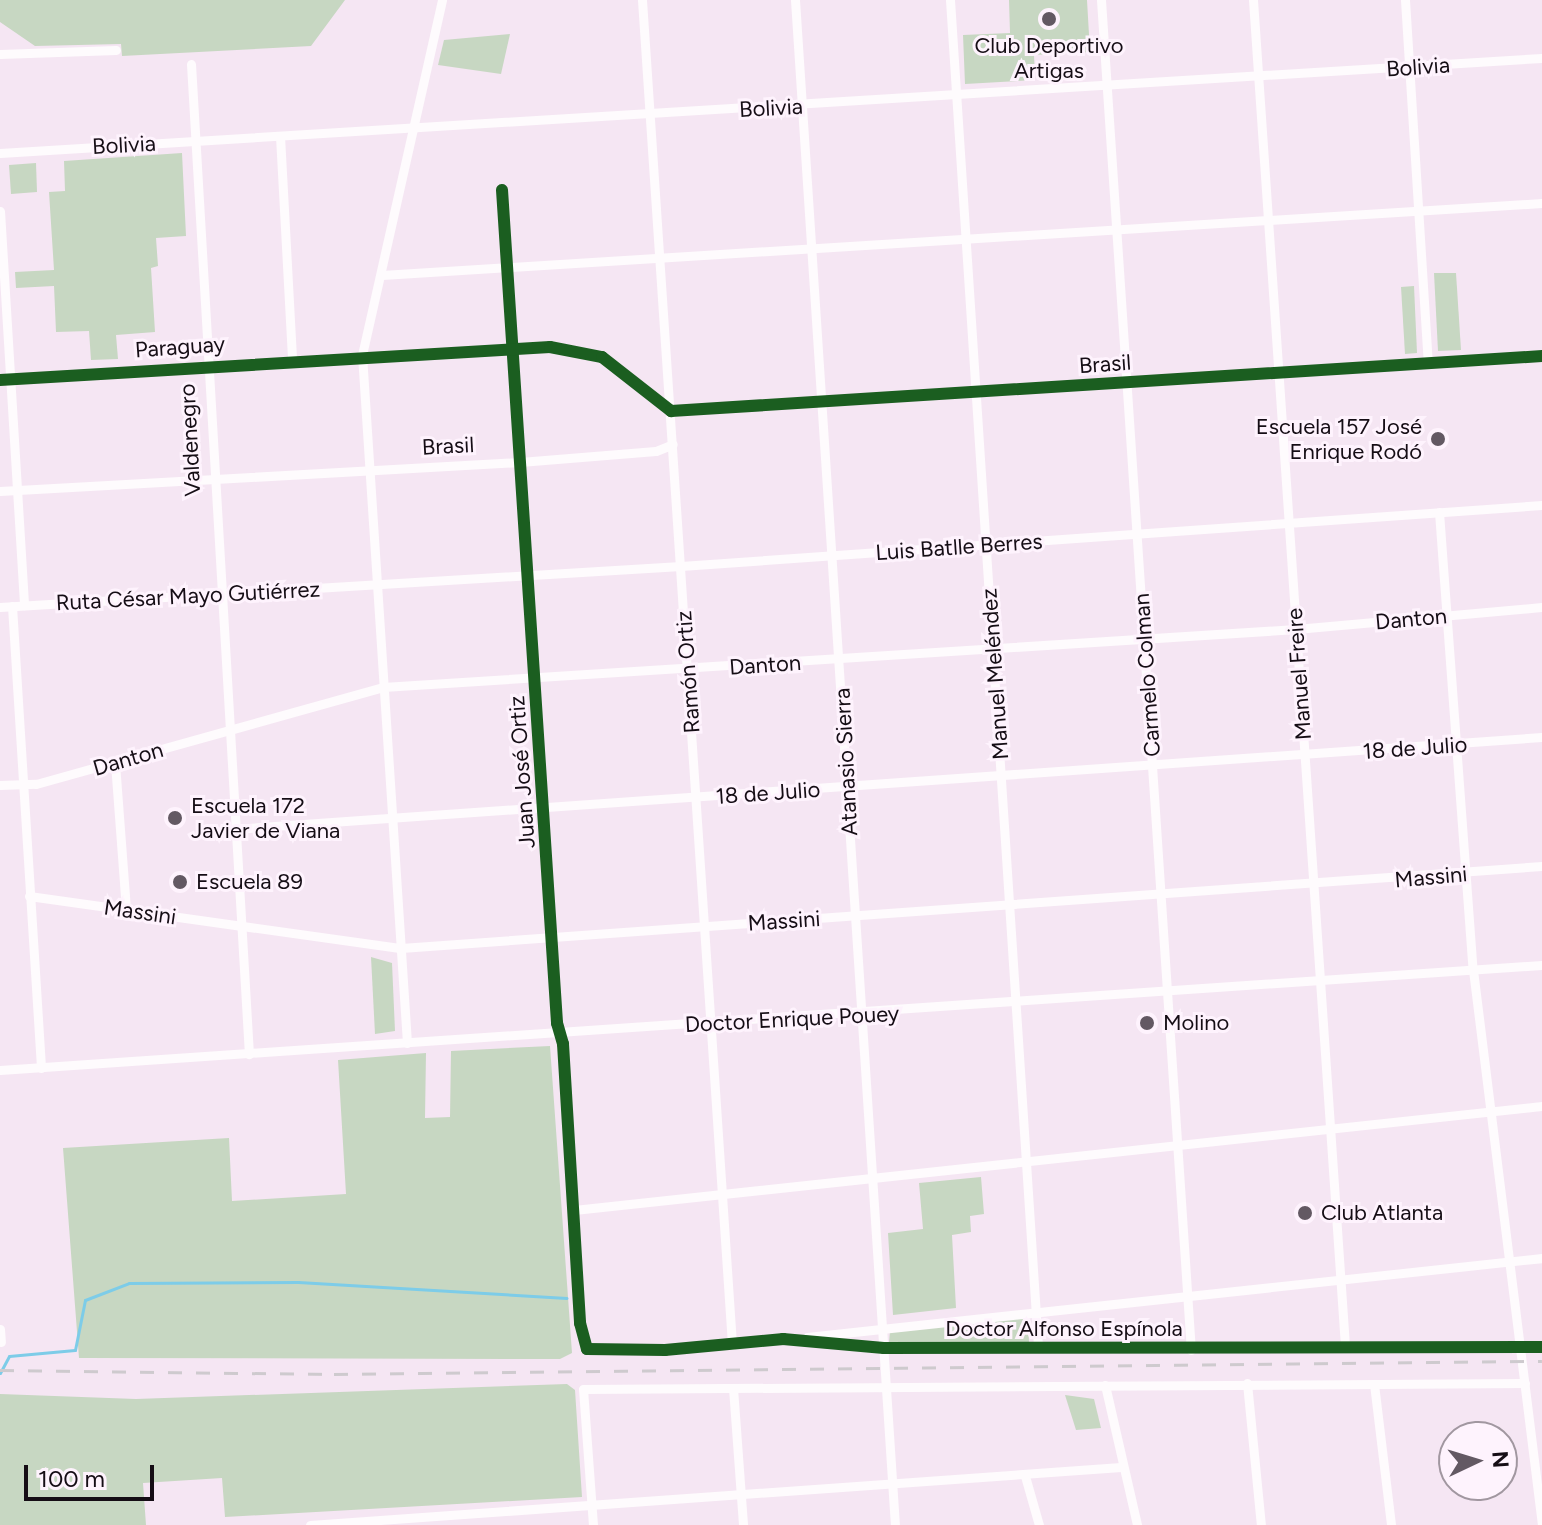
<!DOCTYPE html>
<html>
<head>
<meta charset="utf-8">
<style>
  body { margin:0 }
  #map { position:relative; width:1542px; height:1525px; overflow:hidden; background:#f5e6f3; font-family:Figtree,sans-serif }
  div>[style] { position:absolute }
  .green>* { inset:0; background:#c7d7c2 }
  .stream>* { height:3px; margin:-1.5px; padding:0 1.5px; transform-origin:1.5px; border-radius:1.5px; background:#7dcce8 }
  .minor>* { height:9px; margin:-4.5px; padding:0 4.5px; transform-origin:4.5px; border-radius:4.5px; background:#fefbfd }
  .rail>* { height:3px; margin-top:-1.5px; transform-origin:0; background:repeating-linear-gradient(90deg,#cecace 0 14px,transparent 0 28px) }
  .cycleway>* { height:12px; margin:-6px; padding:0 6px; transform-origin:6px; border-radius:6px; background:#1b5e20 }
  .dots>* { width:22px; height:22px; translate:-50% -50%; box-sizing:border-box; border:4px solid #fef3fd; border-radius:50% }
  span { translate:-50% -50%; white-space:nowrap; text-align:center; line-height:1.15; -webkit-text-stroke:6px #fef3fd; paint-order:stroke }
  .poi-label { font-size:22px; color:#150d15 }
  .right { translate:-100% -50%; text-align:right }
  .left { translate:0 -50%; text-align:left }
  .street-label { font-size:22px; color:#150d15 }
  .north { position:absolute; left:1438px; top:1421px; width:80px; height:80px; box-sizing:border-box; background:#fef3fd; border:2px solid #a197a0; border-radius:50%; rotate:86deg; font-size:22px; font-weight:700; line-height:32px; text-align:center; color:#150d15 }
  .north::after { content:''; display:block; margin:auto; width:28px; height:36px; background:#635963; clip-path:polygon(50% 0,100% 100%,50% 72%,0 100%) }
  .scale { position:absolute; left:24px; top:1465px; width:130px; height:36px; box-sizing:border-box; border:4px solid #150d15; border-top:0; padding-left:10px; font-size:24px; line-height:28px; white-space:nowrap; color:#150d15; -webkit-text-stroke:6px #fef3fd; paint-order:stroke }
</style>
</head>
<body>
<div id="map">
  <div class="green">
    <div style="clip-path:polygon(0 0,345px 0,311px 46px,122px 56px,121px 44px,35px 46px,0 22px)"></div>
    <div style="clip-path:polygon(1009px 0,1087px 0,1090px 52px,1034px 55px,1035px 80px,965px 84px,963px 35px,1010px 33px)"></div>
    <div style="clip-path:polygon(510px 34px,501px 74px,438px 65px,444px 40px)"></div>
    <div style="clip-path:polygon(182px 153px,186px 236px,156px 238px,158px 266px,151px 268px,155px 332px,116px 335px,118px 359px,91px 360px,89px 331px,56px 332px,54px 286px,16px 288px,15px 272px,54px 270px,49px 192px,65px 191px,64px 161px)"></div>
    <div style="clip-path:polygon(36px 163px,37px 192px,11px 194px,9px 165px)"></div>
    <div style="clip-path:polygon(1434px 273px,1456px 273px,1461px 350px,1438px 351px)"></div>
    <div style="clip-path:polygon(1414px 286px,1417px 353px,1405px 354px,1401px 287px)"></div>
    <div style="clip-path:polygon(371px 957px,392px 963px,395px 1031px,375px 1034px)"></div>
    <div style="clip-path:polygon(550px 1046px,572px 1353px,560px 1359px,79px 1358px,63px 1148px,229px 1138px,232px 1201px,346px 1194px,338px 1060px,426px 1053px,425px 1118px,450px 1117px,451px 1051px)"></div>
    <div style="clip-path:polygon(981px 1177px,984px 1214px,970px 1216px,971px 1232px,952px 1235px,956px 1308px,893px 1315px,888px 1233px,923px 1229px,919px 1183px)"></div>
    <div style="clip-path:polygon(1028px 1317px,1029px 1343px,889px 1343px,890px 1331px)"></div>
    <div style="clip-path:polygon(567px 1384px,575px 1390px,582px 1497px,225px 1517px,222px 1478px,143px 1483px,146px 1525px,0 1525px,0 1394px,136px 1399px)"></div>
    <div style="clip-path:polygon(1065px 1395px,1094px 1399px,1101px 1428px,1076px 1430px)"></div>
  </div>
  <div class="stream">
    <div style="left:0;top:1373px;width:19px;rotate:-62deg"></div>
    <div style="left:9px;top:1356px;width:66px;rotate:-5.2deg"></div>
    <div style="left:75px;top:1350px;width:51px;rotate:-78.7deg"></div>
    <div style="left:85px;top:1300px;width:47px;rotate:-21.1deg"></div>
    <div style="left:129px;top:1283px;width:169px;rotate:-0.3deg"></div>
    <div style="left:298px;top:1282px;width:269px;rotate:3.4deg"></div>
  </div>
  <div class="minor">
    <div style="left:642px;top:0;width:1348px;rotate:86.17deg"></div>
    <div style="left:795px;top:0;width:1528px;rotate:86.25deg"></div>
    <div style="left:950px;top:0;width:1351px;rotate:86.26deg"></div>
    <div style="left:1101px;top:0;width:1353px;rotate:86.19deg"></div>
    <div style="left:1253px;top:0;width:1350px;rotate:86.09deg"></div>
    <div style="left:1405px;top:0;width:363px;rotate:86.4deg"></div>
    <div style="left:0;top:54px;width:116px;rotate:-2deg"></div>
    <div style="left:191px;top:64px;width:992px;rotate:86.65deg"></div>
    <div style="left:280px;top:136px;width:223px;rotate:86.9deg"></div>
    <div style="left:0;top:153px;width:1545px;rotate:-3.53deg"></div>
    <div style="left:502px;top:190px;width:835px;rotate:86.22deg"></div>
    <div style="left:557px;top:1023px;width:22px;rotate:74deg"></div>
    <div style="left:563px;top:1044px;width:280px;rotate:86.5deg"></div>
    <div style="left:580px;top:1323px;width:27px;rotate:75deg"></div>
    <div style="left:587px;top:1349px;width:78px;rotate:0.7deg"></div>
    <div style="left:665px;top:1350px;width:119px;rotate:-5.3deg"></div>
    <div style="left:783px;top:1339px;width:101px;rotate:5.1deg"></div>
    <div style="left:884px;top:1348px;width:658px;rotate:-0.09deg"></div>
    <div style="left:0;top:211px;width:395px;rotate:86.5deg"></div>
    <div style="left:382px;top:275px;width:1162px;rotate:-3.55deg"></div>
    <div style="left:0;top:380px;width:551px;rotate:-3.43deg"></div>
    <div style="left:550px;top:347px;width:53px;rotate:10.9deg"></div>
    <div style="left:602px;top:357px;width:88px;rotate:38deg"></div>
    <div style="left:671px;top:411px;width:873px;rotate:-3.61deg"></div>
    <div style="left:0;top:491px;width:521px;rotate:-3.19deg"></div>
    <div style="left:520px;top:462px;width:136px;rotate:-4.6deg"></div>
    <div style="left:656px;top:451px;width:18px;rotate:-22deg"></div>
    <div style="left:1439px;top:512px;width:459px;rotate:85.8deg"></div>
    <div style="left:1473px;top:970px;width:559px;rotate:82.91deg"></div>
    <div style="left:12px;top:606px;width:463px;rotate:86.4deg"></div>
    <div style="left:0;top:607px;width:682px;rotate:-3.45deg"></div>
    <div style="left:681px;top:566px;width:863px;rotate:-4.05deg"></div>
    <div style="left:115px;top:763px;width:148px;rotate:85.7deg"></div>
    <div style="left:0;top:785px;width:36px;rotate:-2deg"></div>
    <div style="left:36px;top:784px;width:360px;rotate:-15.6deg"></div>
    <div style="left:383px;top:687px;width:915px;rotate:-3.63deg"></div>
    <div style="left:1296px;top:629px;width:247px;rotate:-5.1deg"></div>
    <div style="left:233px;top:829px;width:1312px;rotate:-4.02deg"></div>
    <div style="left:29px;top:896px;width:376px;rotate:8deg"></div>
    <div style="left:401px;top:948px;width:1144px;rotate:-4.11deg"></div>
    <div style="left:407px;top:1043px;width:689px;rotate:-93.74deg"></div>
    <div style="left:362px;top:355px;width:364px;rotate:-77.3deg"></div>
    <div style="left:0;top:1070px;width:1546px;rotate:-3.9deg"></div>
    <div style="left:574px;top:1210px;width:974px;rotate:-6.13deg"></div>
    <div style="left:0;top:1329px;width:13px;rotate:86deg"></div>
    <div style="left:807px;top:1337px;width:739px;rotate:-6.13deg"></div>
    <div style="left:1247px;top:1383px;width:143px;rotate:84.4deg"></div>
    <div style="left:1374px;top:1384px;width:142px;rotate:83.1deg"></div>
    <div style="left:1105px;top:1385px;width:144px;rotate:77.1deg"></div>
    <div style="left:733px;top:1388px;width:137px;rotate:85.8deg"></div>
    <div style="left:1025px;top:1476px;width:51px;rotate:74.1deg"></div>
    <div style="left:310px;top:1525px;width:813px;rotate:-4.09deg"></div>
    <div style="left:593px;top:1525px;width:136px;rotate:-94.2deg"></div>
    <div style="left:583px;top:1389px;width:942px;rotate:-0.36deg"></div>
  </div>
  <div class="rail">
    <div style="left:0;top:1370px;width:334px;rotate:0.7deg"></div>
    <div style="left:334px;top:1374px;width:1208px;rotate:-0.62deg"></div>
  </div>
  <div class="cycleway">
    <div style="left:502px;top:190px;width:835px;rotate:86.22deg"></div>
    <div style="left:557px;top:1023px;width:22px;rotate:74deg"></div>
    <div style="left:563px;top:1044px;width:280px;rotate:86.5deg"></div>
    <div style="left:580px;top:1323px;width:27px;rotate:75deg"></div>
    <div style="left:587px;top:1349px;width:78px;rotate:0.7deg"></div>
    <div style="left:665px;top:1350px;width:119px;rotate:-5.3deg"></div>
    <div style="left:783px;top:1339px;width:101px;rotate:5.1deg"></div>
    <div style="left:884px;top:1348px;width:658px;rotate:-0.09deg"></div>
    <div style="left:0;top:380px;width:551px;rotate:-3.43deg"></div>
    <div style="left:550px;top:347px;width:53px;rotate:10.9deg"></div>
    <div style="left:602px;top:357px;width:88px;rotate:38deg"></div>
    <div style="left:671px;top:411px;width:873px;rotate:-3.61deg"></div>
  </div>
  <div class="dots">
    <div style="left:1049px;top:19px;background:#635963"></div>
    <div style="left:1438px;top:439px;background:#635963"></div>
    <div style="left:175px;top:818px;background:#635963"></div>
    <div style="left:180px;top:882px;background:#635963"></div>
    <div style="left:1147px;top:1023px;background:#635963"></div>
    <div style="left:1305px;top:1213px;background:#635963"></div>
  </div>
  <div class="poi-label">
    <span style="left:1049px;top:58px">Club Deportivo<br>Artigas</span>
    <span class="right" style="left:1422px;top:439px">Escuela 157 José<br>Enrique Rodó</span>
    <span class="left" style="left:191px;top:818px">Escuela 172<br>Javier de Viana</span>
    <span class="left" style="left:196px;top:882px">Escuela 89</span>
    <span class="left" style="left:1163px;top:1023px">Molino</span>
    <span class="left" style="left:1321px;top:1213px">Club Atlanta</span>
  </div>
  <div class="street-label">
    <span style="left:1418px;top:67px;rotate:-4deg">Bolivia</span>
    <span style="left:771px;top:108px;rotate:-3deg">Bolivia</span>
    <span style="left:124px;top:145px;rotate:-3deg">Bolivia</span>
    <span style="left:180px;top:347px;rotate:-4deg">Paraguay</span>
    <span style="left:1105px;top:364px;rotate:-4deg">Brasil</span>
    <span style="left:190px;top:440px;rotate:-93deg">Valdenegro</span>
    <span style="left:448px;top:446px;rotate:-3deg">Brasil</span>
    <span style="left:959px;top:547px;rotate:-4deg">Luis Batlle Berres</span>
    <span style="left:188px;top:596px;rotate:-3deg">Ruta César Mayo Gutiérrez</span>
    <span style="left:1411px;top:619px;rotate:-5deg">Danton</span>
    <span style="left:765px;top:665px;rotate:-4deg">Danton</span>
    <span style="left:688px;top:672px;rotate:-94deg">Ramón Ortiz</span>
    <span style="left:995px;top:674px;rotate:-94deg">Manuel Meléndez</span>
    <span style="left:1299px;top:674px;rotate:-94deg">Manuel Freire</span>
    <span style="left:1147px;top:675px;rotate:-94deg">Carmelo Colman</span>
    <span style="left:1415px;top:748px;rotate:-4deg">18 de Julio</span>
    <span style="left:128px;top:759px;rotate:-16deg">Danton</span>
    <span style="left:846px;top:762px;rotate:-93deg">Atanasio Sierra</span>
    <span style="left:522px;top:772px;rotate:-94deg">Juan José Ortiz</span>
    <span style="left:768px;top:793px;rotate:-4deg">18 de Julio</span>
    <span style="left:1431px;top:877px;rotate:-5deg">Massini</span>
    <span style="left:140px;top:912px;rotate:8deg">Massini</span>
    <span style="left:784px;top:921px;rotate:-4deg">Massini</span>
    <span style="left:792px;top:1019px;rotate:-3deg">Doctor Enrique Pouey</span>
    <span style="left:1064px;top:1329px">Doctor Alfonso Espínola</span>
  </div>
  <div class="north">N</div>
  <div class="scale">100 m</div>
</div>
</body>
</html>
